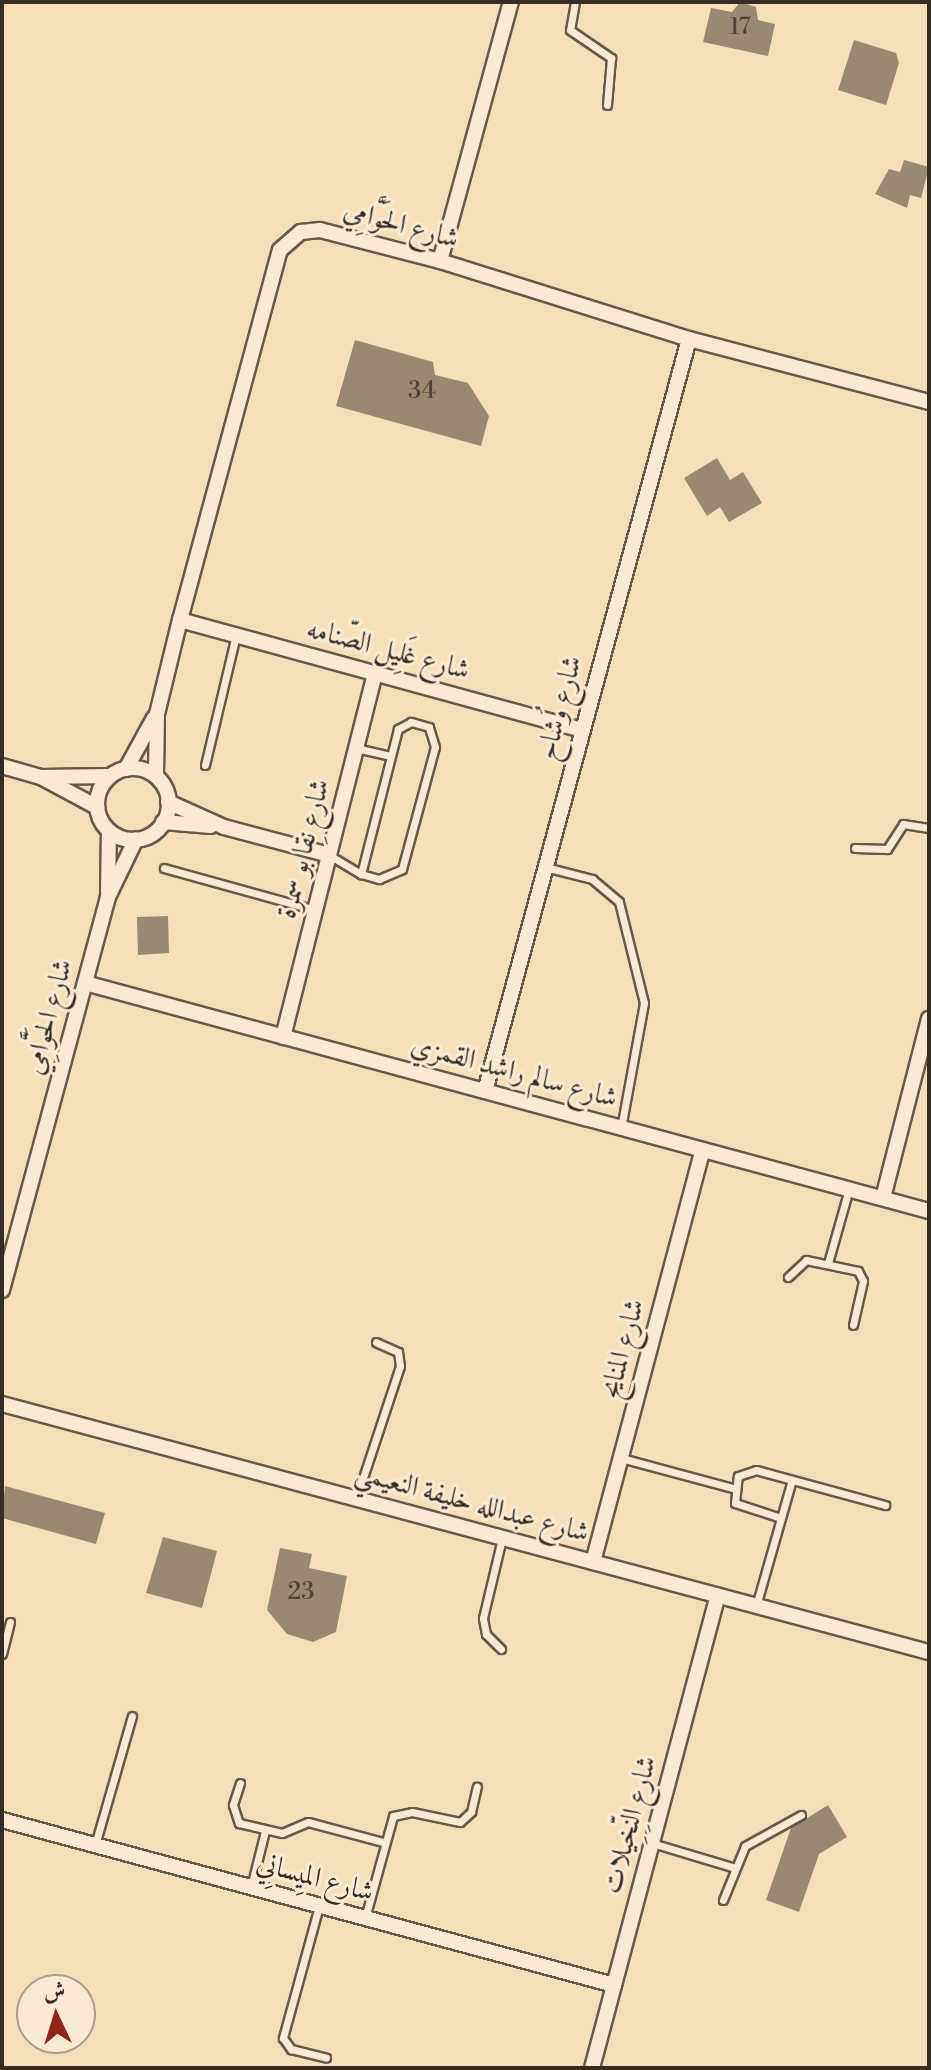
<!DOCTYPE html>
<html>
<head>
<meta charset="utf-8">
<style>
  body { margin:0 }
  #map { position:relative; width:931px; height:2070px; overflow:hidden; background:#f6dfb8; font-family:"Libre Bodoni",Amiri,serif }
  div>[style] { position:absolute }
  .building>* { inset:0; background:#998970 }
  .roads { filter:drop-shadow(2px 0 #655948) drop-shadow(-2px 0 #655948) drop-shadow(0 2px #655948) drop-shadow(0 -2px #655948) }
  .service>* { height:7px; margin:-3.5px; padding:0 3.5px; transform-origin:3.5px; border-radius:3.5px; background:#f9ead1 }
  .minor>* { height:14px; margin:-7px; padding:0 7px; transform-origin:7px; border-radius:7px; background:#f9ead1 }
  .minor>.ring { margin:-7px; padding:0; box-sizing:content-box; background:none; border:14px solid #f9ead1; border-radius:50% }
  span { translate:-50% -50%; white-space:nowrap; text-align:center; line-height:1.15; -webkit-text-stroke:6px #f9ead1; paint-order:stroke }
  .number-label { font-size:24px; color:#4e4336 }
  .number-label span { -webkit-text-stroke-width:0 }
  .street-label { font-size:28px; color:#352c22 }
  .frame { position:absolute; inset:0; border:4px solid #352c22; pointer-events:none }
  .north { position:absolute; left:16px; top:1974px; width:80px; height:80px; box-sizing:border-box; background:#f9ead1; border:2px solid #ab9e8b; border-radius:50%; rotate:356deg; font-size:22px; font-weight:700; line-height:32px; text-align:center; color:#352c22 }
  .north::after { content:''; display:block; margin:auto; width:28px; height:36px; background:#8f2418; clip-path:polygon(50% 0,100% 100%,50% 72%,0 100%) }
</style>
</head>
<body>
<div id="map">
  <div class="building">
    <div style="clip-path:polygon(740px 2px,756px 7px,758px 20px,775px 24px,768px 56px,703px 42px,711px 8px,732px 12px)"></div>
    <div style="clip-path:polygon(854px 40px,896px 53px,899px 63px,886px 105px,838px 90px)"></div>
    <div style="clip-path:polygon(904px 160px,929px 167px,921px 198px,910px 195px,907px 208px,875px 194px,889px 169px,900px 172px)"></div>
    <div style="clip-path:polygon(355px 340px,433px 362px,435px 375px,468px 383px,489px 416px,481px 446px,336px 406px)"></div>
    <div style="clip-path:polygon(717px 458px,730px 480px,743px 472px,762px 503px,729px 522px,720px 507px,707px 516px,684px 478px)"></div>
    <div style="clip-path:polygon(168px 916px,169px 953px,138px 955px,137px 917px)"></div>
    <div style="clip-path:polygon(5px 1486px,105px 1513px,96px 1544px,2px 1518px)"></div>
    <div style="clip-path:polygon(163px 1537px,217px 1551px,202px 1608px,146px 1593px)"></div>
    <div style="clip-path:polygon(280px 1548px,312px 1554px,309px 1568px,347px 1576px,336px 1632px,313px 1642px,287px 1634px,267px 1610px)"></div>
    <div style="clip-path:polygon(828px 1805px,847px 1837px,819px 1854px,799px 1912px,766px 1900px,791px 1828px)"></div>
  </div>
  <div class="roads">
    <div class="service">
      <div style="left:575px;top:2px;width:28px;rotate:100deg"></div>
      <div style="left:570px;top:30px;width:50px;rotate:34.3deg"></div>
      <div style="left:611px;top:58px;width:47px;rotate:94.9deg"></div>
      <div style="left:356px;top:748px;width:35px;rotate:13deg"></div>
      <div style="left:205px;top:765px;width:134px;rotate:-76.6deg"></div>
      <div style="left:855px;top:848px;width:32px;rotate:2deg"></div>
      <div style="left:887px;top:849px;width:30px;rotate:-57deg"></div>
      <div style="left:903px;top:824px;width:26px;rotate:9deg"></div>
      <div style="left:329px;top:855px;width:37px;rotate:31deg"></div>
      <div style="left:361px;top:874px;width:19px;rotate:16deg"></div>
      <div style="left:379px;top:879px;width:25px;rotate:-23deg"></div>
      <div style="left:402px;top:869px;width:126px;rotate:-74.9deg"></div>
      <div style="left:435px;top:747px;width:21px;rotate:-107deg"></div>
      <div style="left:429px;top:727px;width:19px;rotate:-164deg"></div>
      <div style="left:411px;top:722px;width:15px;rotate:152deg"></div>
      <div style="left:398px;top:729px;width:150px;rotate:104.3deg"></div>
      <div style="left:545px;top:867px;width:49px;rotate:14.3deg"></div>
      <div style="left:592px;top:879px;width:35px;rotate:40deg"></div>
      <div style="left:619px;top:902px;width:104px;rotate:76.1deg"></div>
      <div style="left:644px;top:1003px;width:127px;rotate:100.4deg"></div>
      <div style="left:164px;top:868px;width:157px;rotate:15.5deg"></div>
      <div style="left:828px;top:1263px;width:77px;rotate:-74.2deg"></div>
      <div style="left:788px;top:1277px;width:25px;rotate:-43deg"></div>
      <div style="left:806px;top:1260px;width:53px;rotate:11.9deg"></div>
      <div style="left:858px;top:1271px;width:11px;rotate:63deg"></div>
      <div style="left:863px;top:1281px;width:45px;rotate:102.8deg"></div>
      <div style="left:621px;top:1458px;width:116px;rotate:15deg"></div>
      <div style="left:356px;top:1499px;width:140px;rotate:-71.7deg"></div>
      <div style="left:400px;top:1366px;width:14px;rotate:-98deg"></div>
      <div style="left:398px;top:1352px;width:24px;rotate:-156deg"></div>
      <div style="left:781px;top:1518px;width:48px;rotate:-161.9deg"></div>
      <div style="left:735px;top:1503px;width:27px;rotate:-84deg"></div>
      <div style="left:738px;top:1476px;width:19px;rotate:-18deg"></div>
      <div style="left:756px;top:1470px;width:134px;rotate:15.2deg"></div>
      <div style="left:756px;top:1606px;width:131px;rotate:-74.1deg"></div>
      <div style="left:501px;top:1649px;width:21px;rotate:-135deg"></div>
      <div style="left:486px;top:1634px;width:16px;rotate:-101deg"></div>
      <div style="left:483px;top:1618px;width:82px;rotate:-76.6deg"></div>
      <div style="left:2px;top:1654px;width:33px;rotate:-76deg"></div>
      <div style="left:240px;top:1783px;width:23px;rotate:108deg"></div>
      <div style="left:233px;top:1805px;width:19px;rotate:72deg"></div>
      <div style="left:239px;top:1823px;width:44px;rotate:13.1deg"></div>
      <div style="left:282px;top:1833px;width:28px;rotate:-23deg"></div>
      <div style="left:308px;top:1822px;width:78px;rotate:14.9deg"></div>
      <div style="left:652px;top:1843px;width:84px;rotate:16.7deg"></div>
      <div style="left:95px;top:1845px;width:134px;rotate:-74deg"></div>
      <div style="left:251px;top:1887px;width:58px;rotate:-76deg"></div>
      <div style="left:723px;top:1900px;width:58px;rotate:-67.8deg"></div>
      <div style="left:745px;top:1846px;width:64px;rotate:-29deg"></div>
      <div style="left:319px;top:1906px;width:137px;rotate:105.3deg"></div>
      <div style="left:283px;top:2038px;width:14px;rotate:54deg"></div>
      <div style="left:291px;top:2049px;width:36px;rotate:14deg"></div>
      <div style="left:365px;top:1918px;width:106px;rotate:-74.6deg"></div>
      <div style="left:393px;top:1816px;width:19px;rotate:-12deg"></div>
      <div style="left:412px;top:1812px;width:49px;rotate:11.8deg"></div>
      <div style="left:460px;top:1822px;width:15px;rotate:-42deg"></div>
      <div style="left:471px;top:1812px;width:26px;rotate:-77deg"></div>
    </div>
    <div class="minor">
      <div style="left:440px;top:261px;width:269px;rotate:-74.7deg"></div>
      <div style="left:180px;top:620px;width:416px;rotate:15.3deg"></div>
      <div style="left:2px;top:766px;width:41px;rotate:15.8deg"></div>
      <div style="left:41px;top:777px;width:64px;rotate:28.2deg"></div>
      <div class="ring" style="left:97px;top:768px;width:58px;height:58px"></div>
      <div style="left:126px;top:769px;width:58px;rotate:-61.2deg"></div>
      <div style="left:156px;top:776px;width:62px;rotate:-89.1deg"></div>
      <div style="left:157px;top:714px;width:97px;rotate:-76.3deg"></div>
      <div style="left:180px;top:620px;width:383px;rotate:-74.9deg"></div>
      <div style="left:280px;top:250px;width:28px;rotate:-41deg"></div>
      <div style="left:301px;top:232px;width:19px;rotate:-6deg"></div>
      <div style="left:320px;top:230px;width:124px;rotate:14.5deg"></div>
      <div style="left:440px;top:261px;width:261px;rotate:17.4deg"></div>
      <div style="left:689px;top:339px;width:248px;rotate:14.7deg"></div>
      <div style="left:41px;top:777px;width:69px;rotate:-0.8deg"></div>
      <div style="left:168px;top:802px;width:61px;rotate:24.1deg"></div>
      <div style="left:224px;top:827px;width:109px;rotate:14.9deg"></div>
      <div style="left:163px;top:822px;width:48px;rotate:4.8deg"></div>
      <div style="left:108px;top:892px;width:61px;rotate:-89.1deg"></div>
      <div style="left:85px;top:983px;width:874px;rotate:15.12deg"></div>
      <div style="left:283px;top:1037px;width:374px;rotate:-75.8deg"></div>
      <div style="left:485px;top:1091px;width:779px;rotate:-74.82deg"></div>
      <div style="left:883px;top:1198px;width:185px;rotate:-75.6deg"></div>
      <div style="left:2px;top:1290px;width:407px;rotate:-74.9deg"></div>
      <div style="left:108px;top:897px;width:64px;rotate:-64.2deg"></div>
      <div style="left:2px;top:1404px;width:960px;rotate:14.98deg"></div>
      <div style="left:593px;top:1562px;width:426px;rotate:-75.1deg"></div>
      <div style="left:2px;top:1820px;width:634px;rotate:15.09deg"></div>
      <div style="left:592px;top:2068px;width:489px;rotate:-75.1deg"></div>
    </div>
  </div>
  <div class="number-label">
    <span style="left:740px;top:28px">17</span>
    <span style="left:422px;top:392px">34</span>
    <span style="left:301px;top:1593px">23</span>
  </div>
  <div class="street-label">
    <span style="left:401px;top:225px;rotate:15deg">شارع الحَوَّامِي</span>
    <span style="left:388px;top:650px;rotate:15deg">شارع غَلِيل الصّنامه</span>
    <span style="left:560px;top:708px;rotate:-75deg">شارع وُشاح</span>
    <span style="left:304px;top:849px;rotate:-76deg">شارع نِقا بو سمرة</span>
    <span style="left:49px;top:1017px;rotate:-75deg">شارع الحَوَّامِي</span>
    <span style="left:514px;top:1072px;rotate:15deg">شارع سالم راشد القمزي</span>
    <span style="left:623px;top:1349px;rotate:-75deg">شارع المنايح</span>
    <span style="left:472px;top:1503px;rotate:15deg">شارع عبدالله خليفة النعيمي</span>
    <span style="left:630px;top:1825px;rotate:-75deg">شارع النِّخِيلات</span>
    <span style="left:315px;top:1878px;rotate:15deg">شارع المِيسانِي</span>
  </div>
  <div class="frame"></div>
  <div class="north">ش</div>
</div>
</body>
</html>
